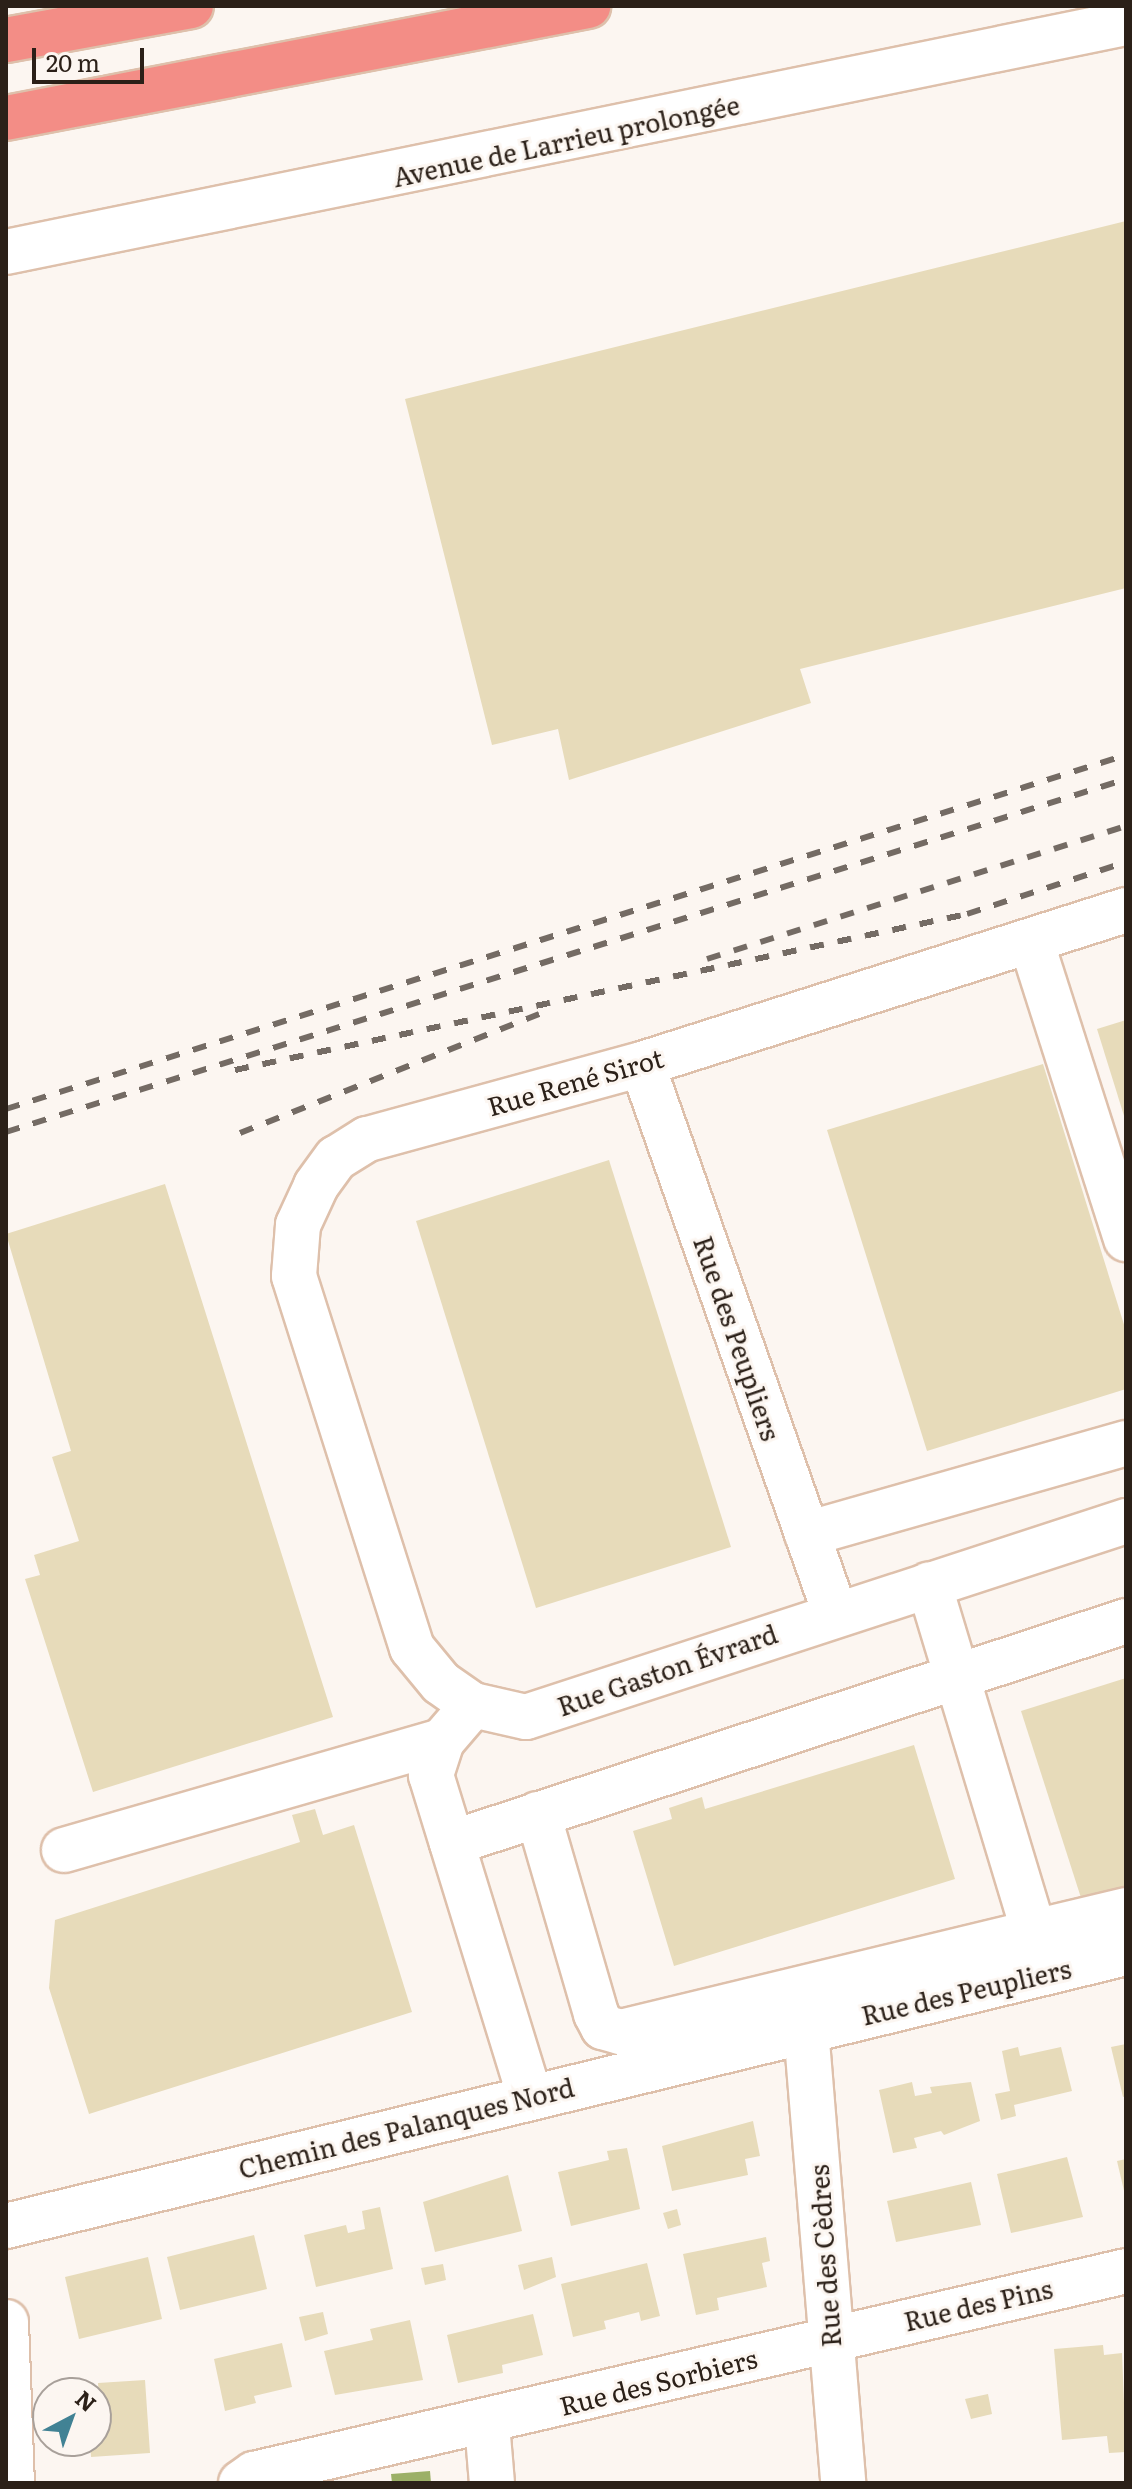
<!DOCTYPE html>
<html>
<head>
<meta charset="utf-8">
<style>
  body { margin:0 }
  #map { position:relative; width:1132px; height:2489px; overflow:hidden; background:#fcf6f1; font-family:Literata,serif }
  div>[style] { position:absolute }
  .water>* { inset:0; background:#9cb067 }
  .building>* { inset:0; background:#e7dbba }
  .roads { filter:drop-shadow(2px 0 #dec0ab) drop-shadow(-2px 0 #dec0ab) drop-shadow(0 2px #dec0ab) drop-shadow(0 -2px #dec0ab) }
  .minor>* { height:44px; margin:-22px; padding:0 22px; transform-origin:22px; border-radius:22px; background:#fff }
  .highway>* { height:44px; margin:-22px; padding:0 22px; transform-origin:22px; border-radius:22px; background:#f38d86 }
  .rail>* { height:6px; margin-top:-3px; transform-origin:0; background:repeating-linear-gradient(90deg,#746b64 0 14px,transparent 0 28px) }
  span { translate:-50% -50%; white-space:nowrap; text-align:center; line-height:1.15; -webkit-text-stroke:6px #fcf6f1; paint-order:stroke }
  .street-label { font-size:26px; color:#2b2018 }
  .frame { position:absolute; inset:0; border:8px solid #2b2018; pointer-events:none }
  .north { position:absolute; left:32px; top:2377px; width:80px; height:80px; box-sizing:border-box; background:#fcf6f1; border:2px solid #a8a09a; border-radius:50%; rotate:41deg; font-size:22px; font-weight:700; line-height:32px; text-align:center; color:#2b2018 }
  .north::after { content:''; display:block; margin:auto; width:28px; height:36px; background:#418294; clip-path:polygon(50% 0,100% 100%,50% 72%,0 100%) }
  .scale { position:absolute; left:32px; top:48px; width:112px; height:36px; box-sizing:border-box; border:4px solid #2b2018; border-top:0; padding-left:10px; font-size:24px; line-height:28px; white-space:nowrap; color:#2b2018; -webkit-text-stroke:6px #fcf6f1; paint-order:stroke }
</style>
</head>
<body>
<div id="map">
  <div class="water">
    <div style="clip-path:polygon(430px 2471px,431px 2483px,392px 2483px,391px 2474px)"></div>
  </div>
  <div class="building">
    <div style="clip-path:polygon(1126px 221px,1126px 588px,800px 669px,811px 703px,569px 780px,558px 729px,492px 745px,405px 399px)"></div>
    <div style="clip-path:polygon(1126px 1020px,1126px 1119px,1125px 1119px,1097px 1029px)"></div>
    <div style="clip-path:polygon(1043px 1064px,1126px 1331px,1126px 1389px,927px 1451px,827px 1130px)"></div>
    <div style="clip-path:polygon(609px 1160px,731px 1547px,536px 1608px,416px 1221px)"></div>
    <div style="clip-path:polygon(165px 1184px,333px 1717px,93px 1792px,25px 1579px,40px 1575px,34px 1555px,79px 1541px,52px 1457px,71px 1451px,6px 1234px)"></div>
    <div style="clip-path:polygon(1126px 1678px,1126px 1890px,1083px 1904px,1021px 1711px)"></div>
    <div style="clip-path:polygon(914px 1745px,955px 1879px,674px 1966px,633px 1831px,672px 1819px,669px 1808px,702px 1797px,705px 1809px)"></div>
    <div style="clip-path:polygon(315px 1809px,323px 1835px,354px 1825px,412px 2012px,89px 2114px,49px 1988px,55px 1920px,300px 1842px,292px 1815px)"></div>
    <div style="clip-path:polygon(1126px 2044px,1126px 2096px,1123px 2097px,1111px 2047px)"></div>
    <div style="clip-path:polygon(1018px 2047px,1020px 2056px,1061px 2047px,1072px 2091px,1014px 2105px,1016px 2116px,1001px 2120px,995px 2094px,1010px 2091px,1002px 2051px)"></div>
    <div style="clip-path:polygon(912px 2082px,915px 2096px,932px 2093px,930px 2087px,971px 2082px,980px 2121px,944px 2135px,941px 2131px,914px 2138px,917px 2148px,893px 2153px,879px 2090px)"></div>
    <div style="clip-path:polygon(753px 2121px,760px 2156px,745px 2159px,748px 2175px,672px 2191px,662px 2146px)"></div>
    <div style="clip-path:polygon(627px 2148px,640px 2209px,571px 2226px,558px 2172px,609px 2160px,607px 2151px)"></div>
    <div style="clip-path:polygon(1067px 2157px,1083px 2217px,1011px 2233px,997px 2174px)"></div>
    <div style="clip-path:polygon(1126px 2159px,1126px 2195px,1125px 2195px,1117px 2161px)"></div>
    <div style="clip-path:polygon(508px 2175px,522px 2231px,435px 2252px,423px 2202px)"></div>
    <div style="clip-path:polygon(971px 2182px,981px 2225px,896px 2242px,887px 2201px)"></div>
    <div style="clip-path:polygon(380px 2207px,393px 2269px,316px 2287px,304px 2235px,346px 2225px,348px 2233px,365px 2229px,362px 2211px)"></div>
    <div style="clip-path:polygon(677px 2209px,681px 2225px,668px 2229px,663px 2213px)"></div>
    <div style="clip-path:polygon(254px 2235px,267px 2289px,180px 2310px,167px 2257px)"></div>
    <div style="clip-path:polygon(766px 2237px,770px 2261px,762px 2263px,767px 2287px,717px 2298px,719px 2310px,696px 2315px,683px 2254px)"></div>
    <div style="clip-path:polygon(148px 2257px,162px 2319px,79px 2339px,65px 2277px)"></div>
    <div style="clip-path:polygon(552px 2257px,556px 2277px,524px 2290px,518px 2265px)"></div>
    <div style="clip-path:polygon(647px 2263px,660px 2316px,641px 2321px,639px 2312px,604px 2321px,606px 2329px,573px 2337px,561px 2284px)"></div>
    <div style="clip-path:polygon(443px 2264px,446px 2280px,425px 2285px,421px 2268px)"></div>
    <div style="clip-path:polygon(323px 2312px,328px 2334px,305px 2341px,299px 2317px)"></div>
    <div style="clip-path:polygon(533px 2314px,543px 2355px,502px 2365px,503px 2373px,458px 2383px,447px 2335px)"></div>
    <div style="clip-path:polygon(410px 2320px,423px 2380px,335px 2395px,324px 2351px,373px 2340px,370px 2329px)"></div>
    <div style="clip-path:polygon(282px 2343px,292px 2387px,254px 2396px,256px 2403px,225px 2411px,214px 2359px)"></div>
    <div style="clip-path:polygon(1103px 2345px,1104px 2355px,1122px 2353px,1126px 2452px,1109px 2453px,1107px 2436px,1062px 2440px,1054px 2349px)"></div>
    <div style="clip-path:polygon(145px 2380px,150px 2453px,91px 2457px,90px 2441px,96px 2441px,96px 2430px,101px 2429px,98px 2383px)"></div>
    <div style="clip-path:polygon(988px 2394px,992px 2414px,971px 2419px,965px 2399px)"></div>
  </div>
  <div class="roads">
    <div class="minor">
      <div style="left:6px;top:252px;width:1143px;rotate:-11.56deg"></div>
      <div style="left:1126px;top:910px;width:508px;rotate:162.35deg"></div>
      <div style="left:642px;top:1064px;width:285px;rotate:164.7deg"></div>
      <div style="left:367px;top:1139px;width:36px;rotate:148deg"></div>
      <div style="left:336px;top:1158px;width:34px;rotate:126deg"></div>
      <div style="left:316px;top:1186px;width:43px;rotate:114.8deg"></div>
      <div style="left:298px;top:1225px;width:51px;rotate:94.5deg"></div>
      <div style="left:294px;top:1276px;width:390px;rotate:72.4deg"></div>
      <div style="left:412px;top:1648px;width:45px;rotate:50.4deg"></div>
      <div style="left:441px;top:1683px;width:39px;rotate:35deg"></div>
      <div style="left:473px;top:1705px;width:54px;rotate:12.8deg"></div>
      <div style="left:526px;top:1717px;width:631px;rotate:-18.09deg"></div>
      <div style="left:1031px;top:941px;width:313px;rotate:72.3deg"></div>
      <div style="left:642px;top:1064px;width:582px;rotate:70.63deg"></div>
      <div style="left:807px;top:1534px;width:332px;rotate:-15.9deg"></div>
      <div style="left:473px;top:1705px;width:48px;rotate:130.7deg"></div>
      <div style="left:442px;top:1741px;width:36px;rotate:108deg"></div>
      <div style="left:431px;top:1775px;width:337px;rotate:72.9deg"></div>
      <div style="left:538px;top:1814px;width:208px;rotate:73.8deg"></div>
      <div style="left:596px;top:2014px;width:15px;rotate:62deg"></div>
      <div style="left:603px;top:2027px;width:19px;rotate:16deg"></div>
      <div style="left:621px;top:2032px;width:425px;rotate:-13.6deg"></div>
      <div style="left:1034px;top:1932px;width:363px;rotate:-106.8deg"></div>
      <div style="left:452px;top:1843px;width:710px;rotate:-18.23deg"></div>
      <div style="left:64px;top:1850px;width:393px;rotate:-16.1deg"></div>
      <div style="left:1034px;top:1932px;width:95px;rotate:-13.4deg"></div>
      <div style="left:806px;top:2029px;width:456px;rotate:85.3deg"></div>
      <div style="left:6px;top:2226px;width:1153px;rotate:-13.7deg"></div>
      <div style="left:6px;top:2322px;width:161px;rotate:87.9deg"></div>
      <div style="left:487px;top:2424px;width:59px;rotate:85.2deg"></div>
      <div style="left:241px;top:2483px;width:16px;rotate:-35deg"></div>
      <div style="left:254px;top:2474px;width:895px;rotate:-13.1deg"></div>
    </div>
    <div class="highway">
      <div style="left:6px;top:40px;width:188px;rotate:-10.4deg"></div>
      <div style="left:6px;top:118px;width:593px;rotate:-10.89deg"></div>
    </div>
  </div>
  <div class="rail">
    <div style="left:707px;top:959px;width:440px;rotate:-17.6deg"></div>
    <div style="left:235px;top:1070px;width:748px;rotate:-12.03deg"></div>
    <div style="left:967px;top:914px;width:167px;rotate:-18.1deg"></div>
    <div style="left:6px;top:1109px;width:1175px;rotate:-17.54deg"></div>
    <div style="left:6px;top:1132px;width:1174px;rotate:-17.49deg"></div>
    <div style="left:240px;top:1133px;width:322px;rotate:-21.7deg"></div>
  </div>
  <div class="street-label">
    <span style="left:566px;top:140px;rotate:-12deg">Avenue de Larrieu prolongée</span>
    <span style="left:575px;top:1081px;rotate:-16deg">Rue René Sirot</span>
    <span style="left:738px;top:1338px;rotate:71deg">Rue des Peupliers</span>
    <span style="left:667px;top:1669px;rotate:-19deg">Rue Gaston Évrard</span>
    <span style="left:966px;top:1991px;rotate:-13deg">Rue des Peupliers</span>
    <span style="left:406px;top:2127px;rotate:-14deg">Chemin des Palanques Nord</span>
    <span style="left:824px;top:2256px;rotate:-94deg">Rue des Cèdres</span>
    <span style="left:978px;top:2304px;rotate:-13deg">Rue des Pins</span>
    <span style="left:658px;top:2381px;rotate:-14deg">Rue des Sorbiers</span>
  </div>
  <div class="frame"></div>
  <div class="north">N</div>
  <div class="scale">20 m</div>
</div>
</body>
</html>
